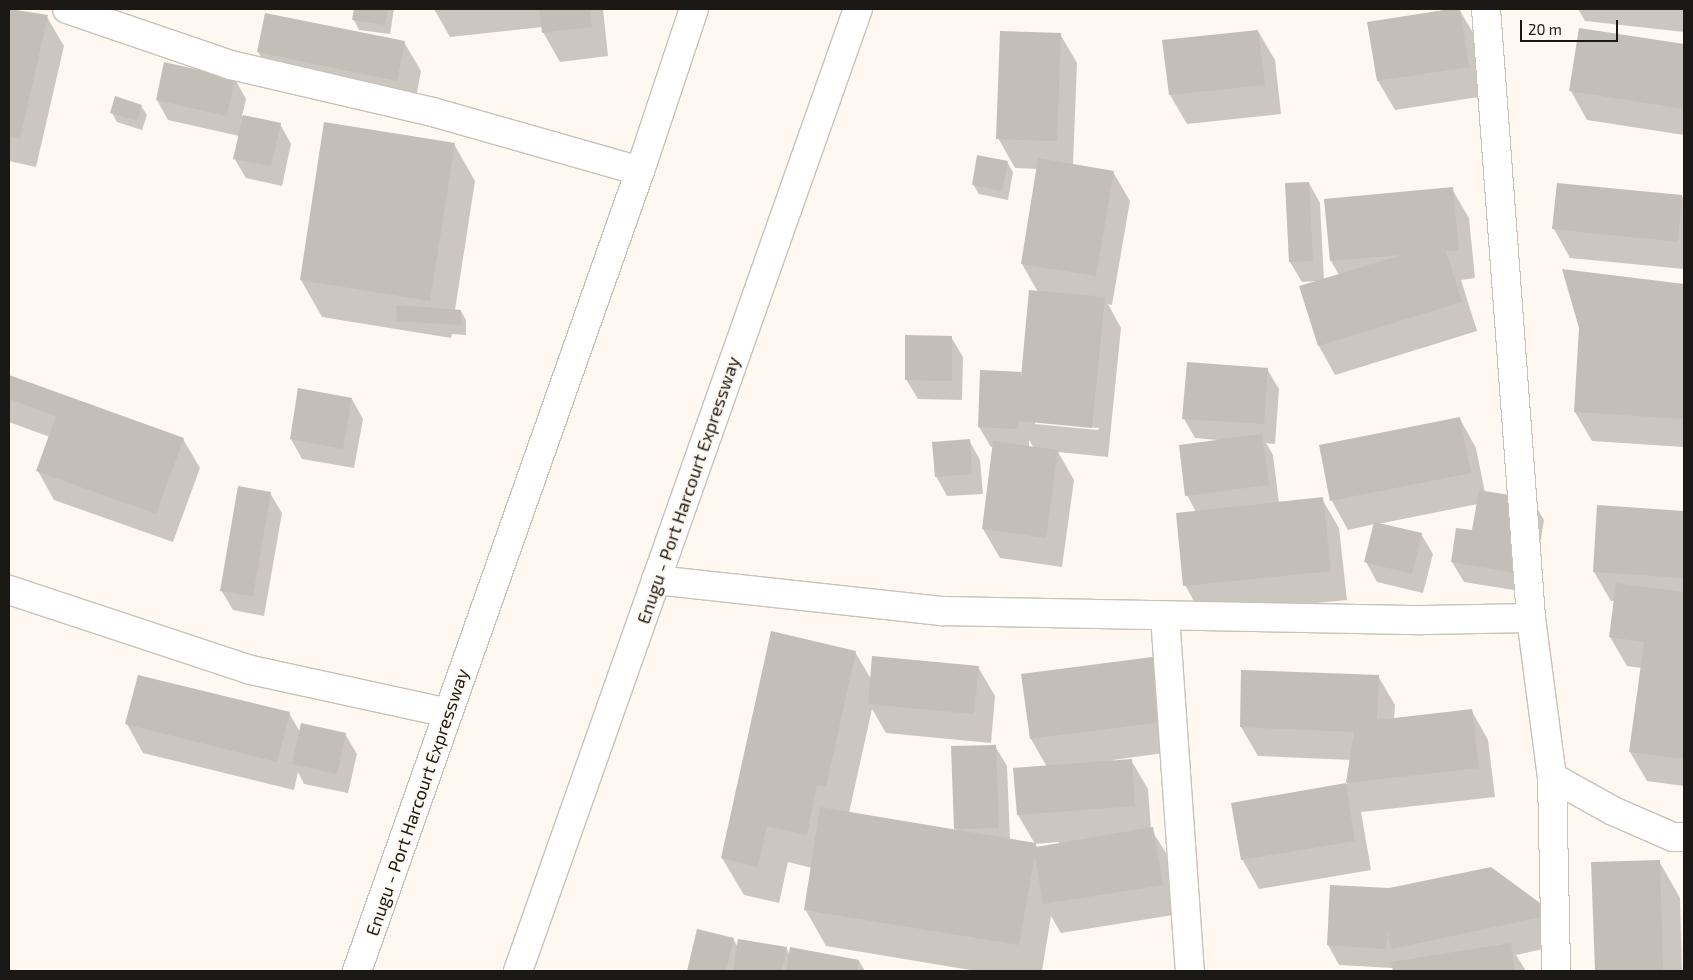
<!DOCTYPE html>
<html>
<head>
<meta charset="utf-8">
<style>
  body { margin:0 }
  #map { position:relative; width:1693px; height:980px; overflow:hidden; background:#fef8f0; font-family:"Exo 2",sans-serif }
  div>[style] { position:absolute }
  .shadow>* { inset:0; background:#0003 }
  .building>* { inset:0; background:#c3beb6 }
  .roads { filter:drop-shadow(1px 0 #c7c2ba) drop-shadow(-1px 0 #c7c2ba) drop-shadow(0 1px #c7c2ba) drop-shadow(0 -1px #c7c2ba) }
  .minor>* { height:28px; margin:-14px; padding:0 14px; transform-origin:14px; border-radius:14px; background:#fff }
  .highway>* { height:28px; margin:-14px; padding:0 14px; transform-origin:14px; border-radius:14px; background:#fff }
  span { translate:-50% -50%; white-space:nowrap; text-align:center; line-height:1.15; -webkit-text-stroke:4px #fef8f0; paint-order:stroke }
  .street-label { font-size:18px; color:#1b1916 }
  .frame { position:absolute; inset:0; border:10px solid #1b1916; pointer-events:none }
  .scale { position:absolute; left:1520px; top:20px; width:98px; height:22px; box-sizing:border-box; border:2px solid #1b1916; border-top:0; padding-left:6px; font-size:15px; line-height:18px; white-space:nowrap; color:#1b1916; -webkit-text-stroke:4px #fef8f0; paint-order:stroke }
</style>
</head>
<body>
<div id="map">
  <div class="shadow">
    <div style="clip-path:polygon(9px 9px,47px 17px,64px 46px,36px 167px,9px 161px)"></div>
    <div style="clip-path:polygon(355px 9px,394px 9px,390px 34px,359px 30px,354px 20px)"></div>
    <div style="clip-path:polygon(434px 9px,603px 9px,608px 56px,560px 62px,543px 32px,542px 27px,450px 37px)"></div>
    <div style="clip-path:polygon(1451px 9px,1459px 9px,1476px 38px,1485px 96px,1395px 110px,1378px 81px,1369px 23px)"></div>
    <div style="clip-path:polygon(1578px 9px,1684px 9px,1684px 32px,1585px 21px)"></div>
    <div style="clip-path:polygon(1580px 30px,1684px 45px,1684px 135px,1587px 120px,1571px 91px)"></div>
    <div style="clip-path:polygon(1258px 31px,1275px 60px,1281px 114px,1187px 124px,1170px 95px,1164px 41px)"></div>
    <div style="clip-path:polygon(evenodd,1060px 34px,1077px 63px,1073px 165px,1113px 172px,1130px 201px,1112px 305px,1108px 304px,1121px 328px,1108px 457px,1058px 452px,1074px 480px,1062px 567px,1000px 558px,983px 529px,994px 447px,991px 447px,979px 427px,981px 371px,1020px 373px,1022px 377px,1038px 292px,1022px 264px,1038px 169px,1015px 168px,998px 138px,1060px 34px,1035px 421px,1099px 428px,1098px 430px,1035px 424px,1035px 421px,1060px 34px,1029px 440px,1034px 448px,1029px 447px,1029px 440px)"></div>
    <div style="clip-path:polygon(404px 42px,421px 71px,414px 109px,275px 81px,258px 52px)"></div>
    <div style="clip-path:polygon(235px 79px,246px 99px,242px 116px,280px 124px,291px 144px,282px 186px,246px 178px,234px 158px,239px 136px,168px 120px,157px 100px)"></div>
    <div style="clip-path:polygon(141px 106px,147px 115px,142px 130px,117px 122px,112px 113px)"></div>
    <div style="clip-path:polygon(454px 144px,475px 181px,455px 310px,461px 311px,466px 320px,466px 335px,452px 334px,451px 338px,322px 317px,301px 280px)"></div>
    <div style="clip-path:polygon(1007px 162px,1013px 172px,1008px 200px,979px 194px,973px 184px)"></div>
    <div style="clip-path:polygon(1309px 183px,1320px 203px,1324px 280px,1339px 275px,1331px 261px,1452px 189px,1469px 218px,1475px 278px,1461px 280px,1477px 331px,1335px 375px,1319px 346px,1316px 281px,1302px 282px,1290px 262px)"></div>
    <div style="clip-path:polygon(1682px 196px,1684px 201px,1684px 269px,1570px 258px,1554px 229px)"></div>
    <div style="clip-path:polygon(1564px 271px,1684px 285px,1684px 447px,1592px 441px,1575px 412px,1580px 328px)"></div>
    <div style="clip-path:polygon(951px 337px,963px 357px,962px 400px,918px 399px,906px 379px)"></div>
    <div style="clip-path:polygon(1267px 369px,1279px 389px,1275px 444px,1266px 443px,1273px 455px,1279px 503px,1322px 499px,1339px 528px,1347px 600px,1201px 614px,1185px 585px,1196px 512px,1187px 495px,1217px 440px,1195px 438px,1184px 419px)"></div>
    <div style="clip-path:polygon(9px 376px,183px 439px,200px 468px,173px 542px,54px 500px,38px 471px,50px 437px,9px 422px)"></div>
    <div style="clip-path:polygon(352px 399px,363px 419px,354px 468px,302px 459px,291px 439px)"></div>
    <div style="clip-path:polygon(1460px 419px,1476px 448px,1485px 493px,1532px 500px,1544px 520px,1532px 593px,1464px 582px,1452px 562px,1473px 532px,1478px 504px,1378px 524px,1421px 534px,1433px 554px,1423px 593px,1377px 582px,1366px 562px,1375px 524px,1348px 530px,1332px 501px)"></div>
    <div style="clip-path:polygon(969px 440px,980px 460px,983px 494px,947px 496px,936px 476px)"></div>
    <div style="clip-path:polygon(270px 493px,282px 513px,264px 616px,233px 610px,221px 590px)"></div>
    <div style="clip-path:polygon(1598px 507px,1684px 512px,1684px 786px,1647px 781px,1630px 752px,1642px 668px,1627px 666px,1610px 637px,1615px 601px,1611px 601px,1594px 572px)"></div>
    <div style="clip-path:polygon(evenodd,855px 652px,871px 679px,978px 667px,995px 696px,991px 743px,886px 733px,872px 709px,849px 813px,957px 831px,956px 829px,995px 746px,1007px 766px,1010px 840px,1035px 844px,1018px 815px,1014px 769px,1047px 767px,1031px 739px,1023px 675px,1159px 658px,1185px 750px,1113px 760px,1113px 762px,1131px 760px,1148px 789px,1151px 829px,1169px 858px,1179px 914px,1061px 933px,1051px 916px,1042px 971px,976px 971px,826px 946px,805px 909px,812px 868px,788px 862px,779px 903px,744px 895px,722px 858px,855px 652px,1059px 842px,1059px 844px,1038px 848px,1035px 844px,1059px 842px)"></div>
    <div style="clip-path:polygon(1378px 676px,1395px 705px,1394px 720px,1472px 711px,1488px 740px,1495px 797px,1361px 812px,1371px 870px,1259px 889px,1242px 859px,1232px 804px,1347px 784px,1351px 760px,1258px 756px,1241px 727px)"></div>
    <div style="clip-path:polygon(289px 713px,300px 732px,345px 734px,357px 754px,348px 793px,304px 784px,298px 772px,294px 790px,143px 753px,127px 724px)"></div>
    <div style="clip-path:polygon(1659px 861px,1680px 898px,1682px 971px,1596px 971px,1593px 863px)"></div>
    <div style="clip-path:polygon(1331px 886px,1554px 915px,1570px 943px,1516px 955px,1526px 971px,1394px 971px,1393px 968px,1339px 965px,1328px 945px)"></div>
    <div style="clip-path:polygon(698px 931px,733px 939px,738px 947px,786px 948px,790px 955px,859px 961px,865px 971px,689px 971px)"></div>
  </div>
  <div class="building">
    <div style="clip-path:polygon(9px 9px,48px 15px,20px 139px,9px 136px)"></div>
    <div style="clip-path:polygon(354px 9px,388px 9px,385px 25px,352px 20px)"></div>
    <div style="clip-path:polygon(539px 9px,590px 9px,592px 27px,542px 33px)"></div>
    <div style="clip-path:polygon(1451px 9px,1460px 9px,1469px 67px,1377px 81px,1367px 22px)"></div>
    <div style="clip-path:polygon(265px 13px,405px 41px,397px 81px,257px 52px)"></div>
    <div style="clip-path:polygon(1579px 28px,1684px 44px,1684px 109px,1569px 91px)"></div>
    <div style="clip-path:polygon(1258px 30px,1265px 85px,1169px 95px,1162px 40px)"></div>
    <div style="clip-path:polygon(1000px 31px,1061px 33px,1057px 141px,996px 139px)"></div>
    <div style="clip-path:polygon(164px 62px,235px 78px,227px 116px,156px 100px)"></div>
    <div style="clip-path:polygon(115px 96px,142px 105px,137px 121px,110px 113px)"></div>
    <div style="clip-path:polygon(243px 115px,281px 123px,271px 166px,233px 159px)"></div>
    <div style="clip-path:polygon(324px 122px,455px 143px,430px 301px,300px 280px)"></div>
    <div style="clip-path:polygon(977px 155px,1008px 161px,1002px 191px,972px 185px)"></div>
    <div style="clip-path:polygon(1038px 158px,1114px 171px,1096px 276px,1021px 264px)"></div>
    <div style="clip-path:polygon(1309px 182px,1313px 261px,1289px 262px,1285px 183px)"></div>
    <div style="clip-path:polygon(1557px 183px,1682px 195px,1678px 242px,1552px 229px)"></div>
    <div style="clip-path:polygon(1453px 187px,1459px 250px,1446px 251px,1462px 302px,1318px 346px,1299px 286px,1402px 255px,1330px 261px,1324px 199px)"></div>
    <div style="clip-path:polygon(1562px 269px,1684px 284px,1684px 419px,1574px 412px,1579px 328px)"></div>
    <div style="clip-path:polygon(1029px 290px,1105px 297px,1092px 428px,1019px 421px,1018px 429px,978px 427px,980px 370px,1021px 372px,1021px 377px)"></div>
    <div style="clip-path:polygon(397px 305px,461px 310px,461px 325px,396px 321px)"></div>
    <div style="clip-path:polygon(905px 335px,952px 336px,952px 381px,905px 380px)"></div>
    <div style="clip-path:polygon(1187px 362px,1268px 368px,1264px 424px,1182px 419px)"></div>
    <div style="clip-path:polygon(9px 375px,184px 438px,156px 514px,36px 471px,56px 416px,9px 399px)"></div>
    <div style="clip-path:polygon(298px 388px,352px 398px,343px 449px,290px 439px)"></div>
    <div style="clip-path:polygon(1460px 417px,1471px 473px,1330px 501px,1319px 445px)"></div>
    <div style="clip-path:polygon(1262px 434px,1269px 485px,1185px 496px,1179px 445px)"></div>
    <div style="clip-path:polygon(970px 439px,972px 474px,935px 477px,932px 442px)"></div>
    <div style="clip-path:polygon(993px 441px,1058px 450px,1046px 538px,982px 529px)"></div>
    <div style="clip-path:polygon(238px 486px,271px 492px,253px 596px,220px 591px)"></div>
    <div style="clip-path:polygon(1479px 490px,1533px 499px,1521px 574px,1451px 562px,1456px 528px,1472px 530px)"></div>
    <div style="clip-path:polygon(1323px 497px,1331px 571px,1183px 586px,1176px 513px)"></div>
    <div style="clip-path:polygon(1597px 505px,1684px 511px,1684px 578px,1593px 572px)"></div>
    <div style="clip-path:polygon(1374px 522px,1422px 533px,1412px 574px,1364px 562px)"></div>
    <div style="clip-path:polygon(1616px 583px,1684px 592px,1684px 759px,1629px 752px,1644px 642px,1609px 637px)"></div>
    <div style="clip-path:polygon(771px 631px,856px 651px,826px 787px,817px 785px,807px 835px,767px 826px,758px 867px,721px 858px)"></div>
    <div style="clip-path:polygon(872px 656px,979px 666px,974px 714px,868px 704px)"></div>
    <div style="clip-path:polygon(1160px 656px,1169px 721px,1030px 739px,1021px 674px)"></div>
    <div style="clip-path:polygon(1241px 670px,1379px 675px,1377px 720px,1472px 709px,1479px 768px,1346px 783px,1355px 841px,1241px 860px,1231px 803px,1346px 783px,1354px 732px,1240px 727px)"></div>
    <div style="clip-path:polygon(138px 675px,290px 712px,277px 762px,125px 724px)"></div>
    <div style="clip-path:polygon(301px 723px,346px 733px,337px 774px,292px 764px)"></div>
    <div style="clip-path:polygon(996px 745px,999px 828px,954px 829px,951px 746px)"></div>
    <div style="clip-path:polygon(1132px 759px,1135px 806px,1017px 815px,1013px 768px)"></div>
    <div style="clip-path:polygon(820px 807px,1036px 843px,1036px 847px,1153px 827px,1163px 885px,1043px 904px,1035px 854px,1019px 945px,804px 910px)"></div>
    <div style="clip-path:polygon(1660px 860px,1663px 971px,1595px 971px,1591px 862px)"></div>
    <div style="clip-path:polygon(1491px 867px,1555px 914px,1391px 949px,1387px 930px,1386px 949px,1327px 945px,1330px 885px,1389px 888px)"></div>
    <div style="clip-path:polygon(697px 929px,734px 938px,726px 971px,687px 971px)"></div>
    <div style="clip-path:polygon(738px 939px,787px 947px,782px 971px,733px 971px)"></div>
    <div style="clip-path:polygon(1511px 943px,1515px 971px,1393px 971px,1391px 962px)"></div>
    <div style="clip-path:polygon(790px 947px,859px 960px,857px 971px,786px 971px)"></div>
  </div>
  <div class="roads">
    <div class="minor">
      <div style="left:67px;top:9px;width:173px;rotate:18.9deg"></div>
      <div style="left:231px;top:65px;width:207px;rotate:13.1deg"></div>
      <div style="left:433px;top:112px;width:215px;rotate:15.9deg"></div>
      <div style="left:1486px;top:9px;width:611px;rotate:85.77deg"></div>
      <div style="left:1531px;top:618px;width:160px;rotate:82.5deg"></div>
      <div style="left:1552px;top:777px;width:70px;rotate:29.1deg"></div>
      <div style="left:1613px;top:811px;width:65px;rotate:23.4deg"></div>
      <div style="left:1673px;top:837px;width:11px"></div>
      <div style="left:656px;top:580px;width:289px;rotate:6.2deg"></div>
      <div style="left:943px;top:611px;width:479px;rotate:1.1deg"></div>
      <div style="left:1422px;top:620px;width:109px;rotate:-1.1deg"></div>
      <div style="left:9px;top:590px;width:255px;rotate:18.3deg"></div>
      <div style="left:251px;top:670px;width:202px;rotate:12.3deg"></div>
      <div style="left:1165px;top:616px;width:356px;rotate:86deg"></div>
      <div style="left:1552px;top:777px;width:194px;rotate:88.8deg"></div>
    </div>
    <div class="highway">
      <div style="left:357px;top:971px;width:849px;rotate:-70.52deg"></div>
      <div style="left:640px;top:171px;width:171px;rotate:-71.6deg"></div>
      <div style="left:518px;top:971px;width:1020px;rotate:-70.54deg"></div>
    </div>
  </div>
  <div class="street-label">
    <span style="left:688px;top:490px;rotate:-71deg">Enugu - Port Harcourt Expressway</span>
    <span style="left:417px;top:802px;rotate:-71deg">Enugu - Port Harcourt Expressway</span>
  </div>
  <div class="frame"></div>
  <div class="scale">20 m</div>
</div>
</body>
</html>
